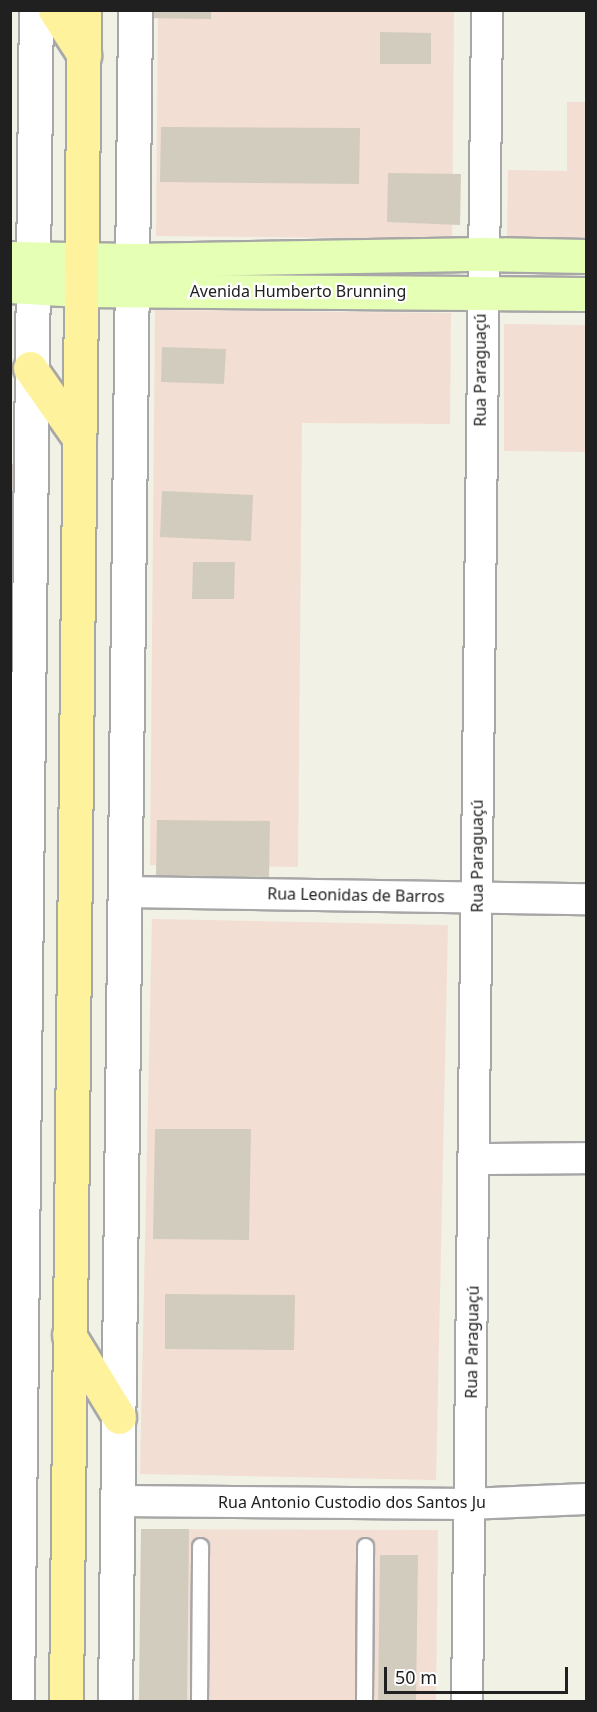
<!DOCTYPE html>
<html>
<head>
<meta charset="utf-8">
<style>
  body { margin:0 }
  #map { position:relative; width:597px; height:1712px; overflow:hidden; background:#f1f1e5; font-family:"Noto Sans",sans-serif }
  div>[style] { position:absolute }
  .commercial>* { inset:0; background:#f3ded3 }
  .building>* { inset:0; background:#d2ccbe }
  .roads { filter:drop-shadow(2px 0 #a7a7a7) drop-shadow(-2px 0 #a7a7a7) drop-shadow(0 2px #a7a7a7) drop-shadow(0 -2px #a7a7a7) }
  .service>* { height:15px; margin:-7.5px; padding:0 7.5px; transform-origin:7.5px; border-radius:7.5px; background:#fff }
  .minor>* { height:30px; margin:-15px; padding:0 15px; transform-origin:15px; border-radius:15px; background:#fff }
  .tertiary>* { height:33px; margin:-16.5px; padding:0 16.5px; transform-origin:16.5px; border-radius:16.5px; background:#fff }
  .secondary>* { height:33px; margin:-16.5px; padding:0 16.5px; transform-origin:16.5px; border-radius:16.5px; background:#e5ffb5 }
  .primary>* { height:33px; margin:-16.5px; padding:0 16.5px; transform-origin:16.5px; border-radius:16.5px; background:#fff29c }
  span { translate:-50% -50%; white-space:nowrap; text-align:center; line-height:1.15; -webkit-text-stroke:4.5px #fff; paint-order:stroke }
  .street-label { font-size:16px; color:#202020 }
  .frame { position:absolute; inset:0; border:12px solid #202020; pointer-events:none }
  .scale { position:absolute; left:384px; top:1667px; width:184px; height:27px; box-sizing:border-box; border:3px solid #202020; border-top:0; padding-left:8px; font-size:18px; line-height:21px; white-space:nowrap; color:#202020; -webkit-text-stroke:4px #fff; paint-order:stroke }
</style>
</head>
<body>
<div id="map">
  <div class="commercial">
    <div style="clip-path:polygon(158px 11px,454px 11px,452px 239px,156px 236px)"></div>
    <div style="clip-path:polygon(567px 102px,586px 102px,586px 241px,507px 240px,508px 170px,567px 171px)"></div>
    <div style="clip-path:polygon(155px 310px,451px 313px,450px 424px,302px 423px,298px 867px,150px 865px)"></div>
    <div style="clip-path:polygon(504px 324px,586px 325px,586px 452px,504px 451px)"></div>
    <div style="clip-path:polygon(152px 919px,448px 925px,436px 1480px,140px 1474px)"></div>
    <div style="clip-path:polygon(141px 1529px,438px 1530px,436px 1701px,139px 1702px)"></div>
  </div>
  <div class="building">
    <div style="clip-path:polygon(143px 10px,211px 10px,211px 19px,143px 18px)"></div>
    <div style="clip-path:polygon(380px 32px,431px 33px,431px 64px,380px 64px)"></div>
    <div style="clip-path:polygon(161px 127px,360px 128px,359px 184px,160px 182px)"></div>
    <div style="clip-path:polygon(388px 173px,461px 174px,460px 225px,387px 222px)"></div>
    <div style="clip-path:polygon(162px 347px,226px 349px,224px 384px,161px 382px)"></div>
    <div style="clip-path:polygon(10px 464px,15px 464px,14px 518px,10px 518px)"></div>
    <div style="clip-path:polygon(162px 491px,253px 495px,251px 541px,160px 537px)"></div>
    <div style="clip-path:polygon(193px 562px,235px 562px,234px 599px,192px 599px)"></div>
    <div style="clip-path:polygon(10px 576px,16px 576px,15px 635px,10px 635px)"></div>
    <div style="clip-path:polygon(10px 686px,13px 686px,13px 753px,10px 753px)"></div>
    <div style="clip-path:polygon(157px 820px,270px 821px,269px 877px,156px 876px)"></div>
    <div style="clip-path:polygon(155px 1129px,251px 1129px,249px 1240px,153px 1239px)"></div>
    <div style="clip-path:polygon(165px 1294px,295px 1295px,294px 1350px,165px 1349px)"></div>
    <div style="clip-path:polygon(141px 1529px,189px 1529px,187px 1702px,139px 1702px)"></div>
    <div style="clip-path:polygon(380px 1555px,418px 1555px,416px 1702px,378px 1702px)"></div>
  </div>
  <div class="roads">
    <div class="service">
      <div style="left:199px;top:1702px;width:156px;rotate:-89.6deg"></div>
      <div style="left:364px;top:1702px;width:156px;rotate:-89.6deg"></div>
    </div>
    <div class="minor">
      <div style="left:125px;top:892px;width:461px;rotate:0.9deg"></div>
      <div style="left:475px;top:1159px;width:111px;rotate:-0.5deg"></div>
      <div style="left:118px;top:1501px;width:350px;rotate:0.5deg"></div>
      <div style="left:468px;top:1504px;width:118px;rotate:-2.4deg"></div>
      <div style="left:467px;top:1702px;width:1692px;rotate:-89.32deg"></div>
    </div>
    <div class="tertiary">
      <div style="left:17px;top:1702px;width:1692px;rotate:-89.36deg"></div>
      <div style="left:115px;top:1702px;width:1692px;rotate:-89.32deg"></div>
    </div>
    <div class="secondary">
      <div style="left:10px;top:258px;width:122px;rotate:0.9deg"></div>
      <div style="left:132px;top:260px;width:351px;rotate:-1deg"></div>
      <div style="left:483px;top:254px;width:103px;rotate:1.1deg"></div>
      <div style="left:10px;top:286px;width:70px;rotate:3.3deg"></div>
      <div style="left:80px;top:290px;width:506px;rotate:0.45deg"></div>
    </div>
    <div class="primary">
      <div style="left:55px;top:10px;width:54px;rotate:57.2deg"></div>
      <div style="left:30px;top:368px;width:85px;rotate:55deg"></div>
      <div style="left:69px;top:1335px;width:96px;rotate:58.6deg"></div>
      <div style="left:66px;top:1702px;width:1692px;rotate:-89.39deg"></div>
    </div>
  </div>
  <div class="street-label">
    <span style="left:298px;top:291px">Avenida Humberto Brunning</span>
    <span style="left:480px;top:370px;rotate:-90deg">Rua Paraguaçú</span>
    <span style="left:477px;top:856px;rotate:-90deg">Rua Paraguaçú</span>
    <span style="left:356px;top:895px;rotate:1deg">Rua Leonidas de Barros</span>
    <span style="left:472px;top:1342px;rotate:-89deg">Rua Paraguaçú</span>
    <span style="left:352px;top:1502px">Rua Antonio Custodio dos Santos Ju</span>
  </div>
  <div class="frame"></div>
  <div class="scale">50 m</div>
</div>
</body>
</html>
